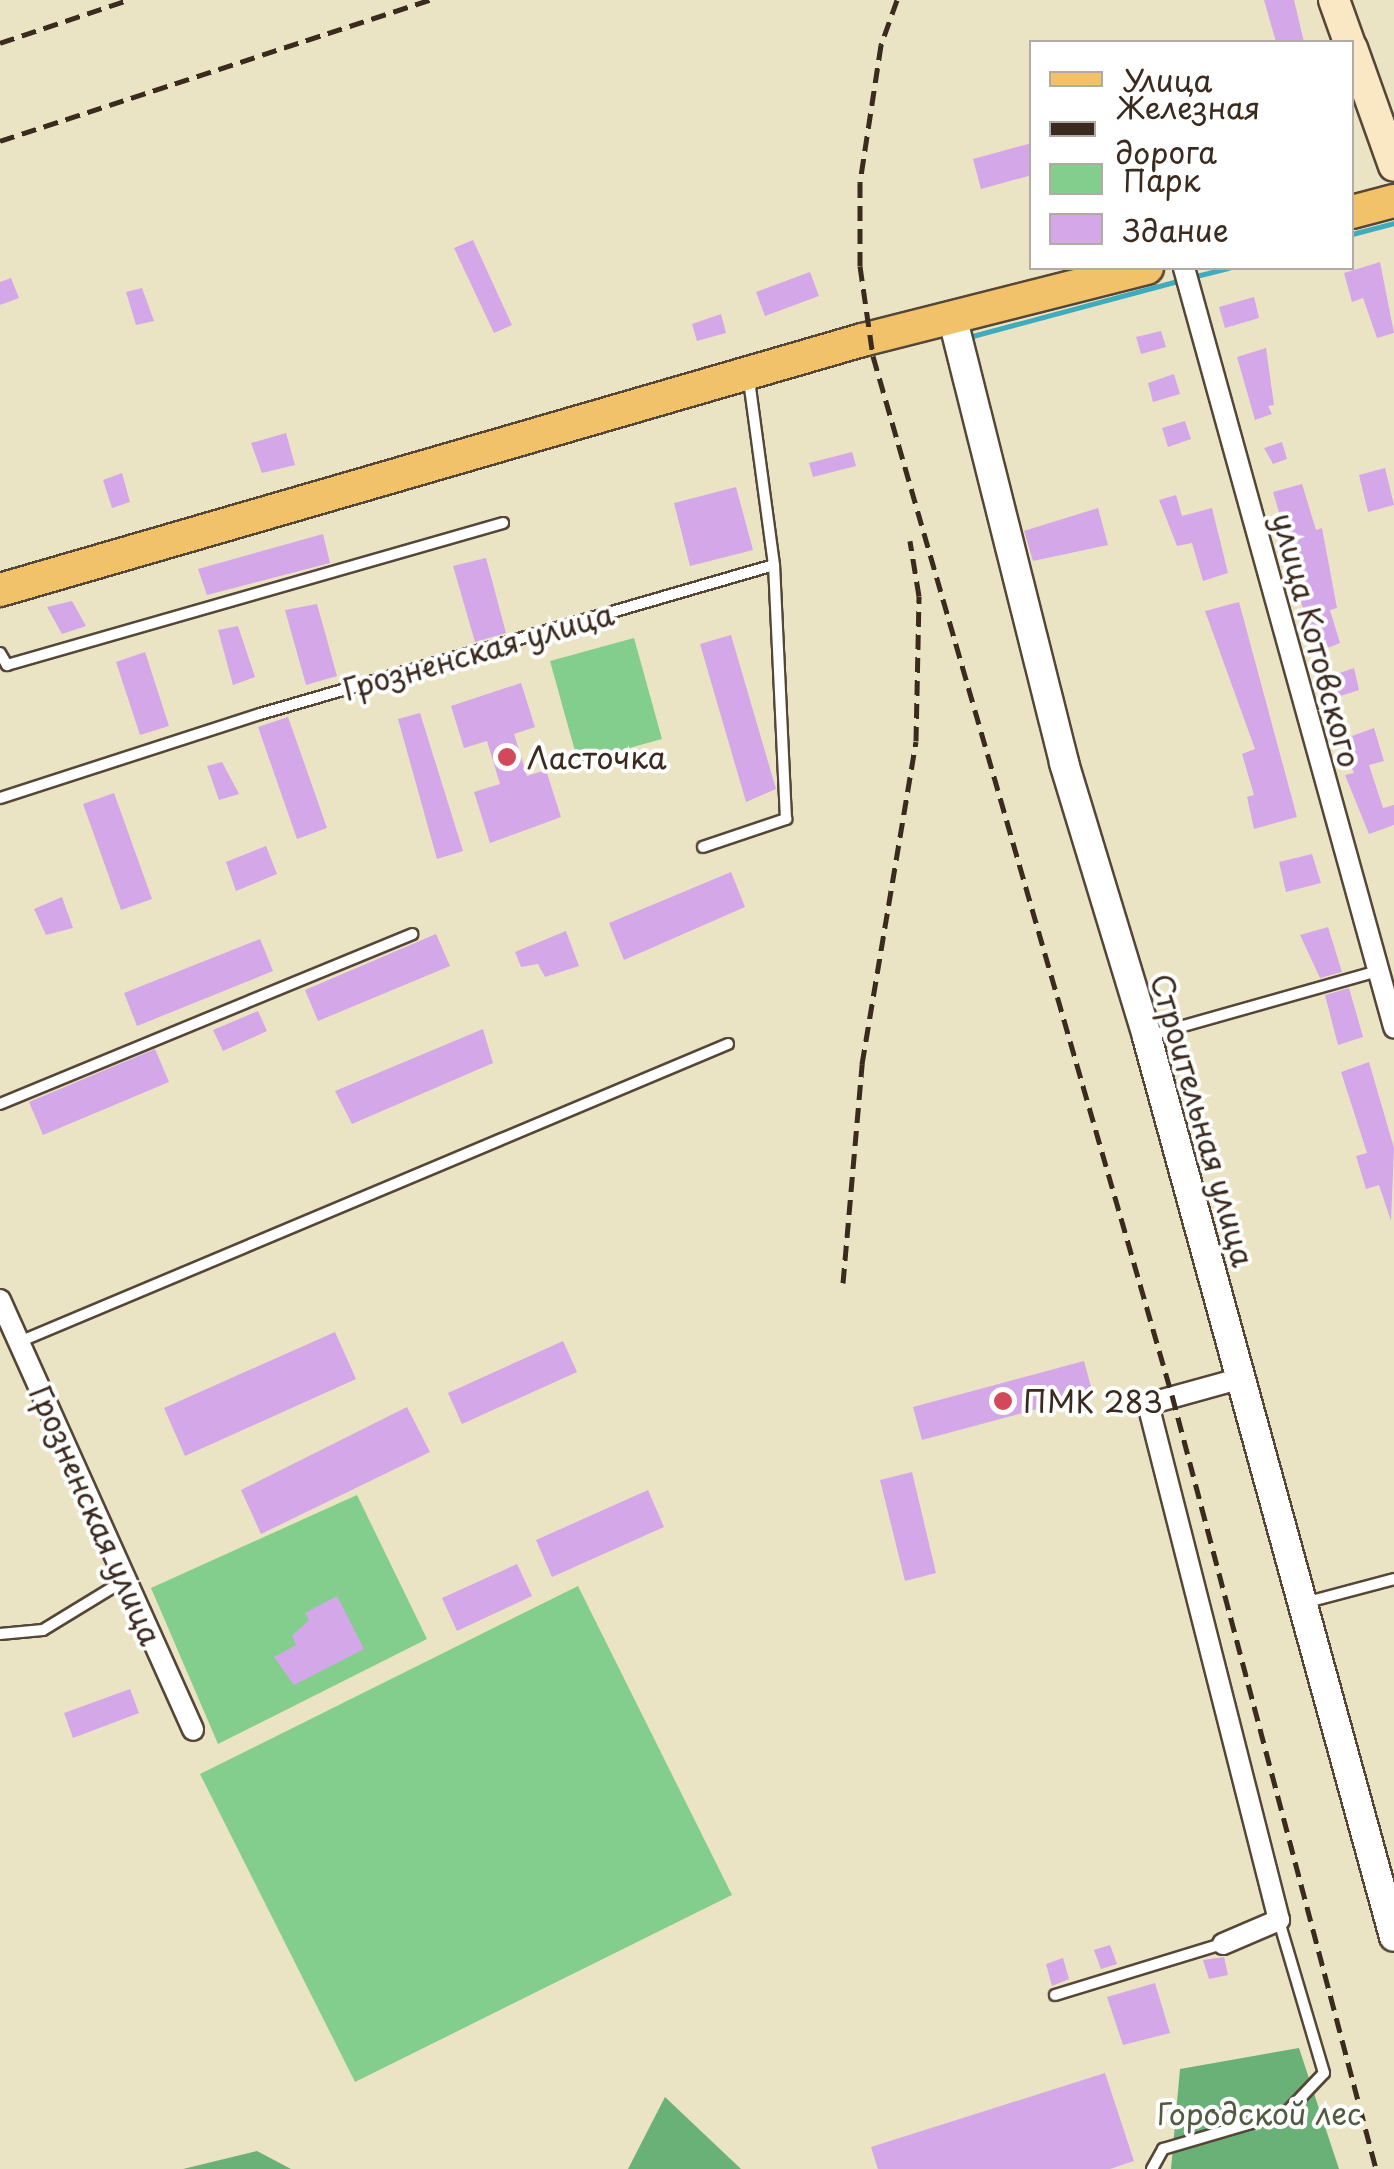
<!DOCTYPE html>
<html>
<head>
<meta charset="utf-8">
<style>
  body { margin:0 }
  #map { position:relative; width:1394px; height:2169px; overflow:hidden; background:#ebe4c4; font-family:"Playpen Sans",sans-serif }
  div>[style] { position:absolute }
  .green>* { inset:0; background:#83ce8c }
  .forest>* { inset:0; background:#6ab178 }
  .stream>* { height:5px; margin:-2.5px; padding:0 2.5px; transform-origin:2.5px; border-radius:2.5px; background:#3eacbc }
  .building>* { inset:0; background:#d4a7e9 }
  .roads { filter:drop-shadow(2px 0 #554637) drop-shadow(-2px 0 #554637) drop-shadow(0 2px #554637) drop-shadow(0 -2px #554637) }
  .service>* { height:10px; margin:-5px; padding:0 5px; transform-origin:5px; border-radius:5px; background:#fff }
  .minor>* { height:20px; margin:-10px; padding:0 10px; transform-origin:10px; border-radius:10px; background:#fff }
  .tertiary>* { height:28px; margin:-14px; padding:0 14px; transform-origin:14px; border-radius:14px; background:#fff }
  .secondary>* { height:30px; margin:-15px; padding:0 15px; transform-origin:15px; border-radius:15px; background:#fae7c3 }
  .primary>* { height:32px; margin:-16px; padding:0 16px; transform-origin:16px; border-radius:16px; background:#f2c26a }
  .rail>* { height:5px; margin-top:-2.5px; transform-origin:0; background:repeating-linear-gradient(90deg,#3b2a1e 0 15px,transparent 0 23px) }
  .dots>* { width:28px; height:28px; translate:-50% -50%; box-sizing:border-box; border:5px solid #fff; border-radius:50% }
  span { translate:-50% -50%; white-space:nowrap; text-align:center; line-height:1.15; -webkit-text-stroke:8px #fff; paint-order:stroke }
  .street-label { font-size:30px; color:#3b2a1e }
  .poi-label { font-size:30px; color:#3b2a1e }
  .left { translate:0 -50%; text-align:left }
  .park-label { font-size:30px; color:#515b3f }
  .legend { position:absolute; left:1029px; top:40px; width:325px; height:230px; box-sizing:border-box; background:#fff; border:2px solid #b1aaa5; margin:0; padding:12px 18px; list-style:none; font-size:30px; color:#3b2a1e }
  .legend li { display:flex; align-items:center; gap:20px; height:50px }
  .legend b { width:50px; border:2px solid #b1aaa5 }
</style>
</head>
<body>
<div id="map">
  <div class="green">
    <div style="clip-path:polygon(634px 638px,662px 739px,578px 762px,550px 661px)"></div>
    <div style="clip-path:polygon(357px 1495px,427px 1639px,218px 1744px,151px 1588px)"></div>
    <div style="clip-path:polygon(578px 1586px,732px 1895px,355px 2082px,200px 1774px)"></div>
  </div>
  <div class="forest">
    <div style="clip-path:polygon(1299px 2048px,1339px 2169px,1171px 2169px,1180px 2069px)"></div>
    <div style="clip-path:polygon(665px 2097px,741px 2169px,628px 2169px)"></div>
    <div style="clip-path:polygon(257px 2151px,291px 2169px,183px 2169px)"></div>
  </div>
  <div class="stream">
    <div style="left:1352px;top:234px;width:43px;rotate:-14.7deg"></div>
    <div style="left:1192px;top:277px;width:38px;rotate:-14deg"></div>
    <div style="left:965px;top:338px;width:225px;rotate:-15deg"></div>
  </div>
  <div class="building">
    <div style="clip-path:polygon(1264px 0,1294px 0,1304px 42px,1276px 42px)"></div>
    <div style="clip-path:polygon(1032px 143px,1032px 175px,981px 189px,973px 159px)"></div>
    <div style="clip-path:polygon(473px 240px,512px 325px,494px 333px,454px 248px)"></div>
    <div style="clip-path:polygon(1380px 262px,1394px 333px,1377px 338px,1363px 298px,1352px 302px,1344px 273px)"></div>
    <div style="clip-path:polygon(810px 272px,819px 296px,765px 316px,756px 292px)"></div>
    <div style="clip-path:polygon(11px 278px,19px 298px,0 305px,0 282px)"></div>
    <div style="clip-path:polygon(142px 288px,154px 321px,136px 325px,126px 292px)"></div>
    <div style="clip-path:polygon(1254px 297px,1259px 318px,1225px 328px,1219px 307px)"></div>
    <div style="clip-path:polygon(721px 314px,726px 333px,697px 341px,692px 324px)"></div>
    <div style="clip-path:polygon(1161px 331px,1166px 347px,1141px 354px,1136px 337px)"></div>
    <div style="clip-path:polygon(1266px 348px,1274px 405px,1268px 406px,1272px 414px,1255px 420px,1237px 357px)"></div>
    <div style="clip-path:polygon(1174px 374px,1180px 394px,1153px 402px,1148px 383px)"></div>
    <div style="clip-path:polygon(1185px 421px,1191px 439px,1168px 447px,1162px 428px)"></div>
    <div style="clip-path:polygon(286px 433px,295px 465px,262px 473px,251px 443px)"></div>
    <div style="clip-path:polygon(1282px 442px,1287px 459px,1273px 464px,1264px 448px)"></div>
    <div style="clip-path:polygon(852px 452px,856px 466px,813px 477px,809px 463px)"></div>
    <div style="clip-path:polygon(1385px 468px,1394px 505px,1368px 512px,1359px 475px)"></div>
    <div style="clip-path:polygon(122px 473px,130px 502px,112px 508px,103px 480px)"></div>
    <div style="clip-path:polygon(1302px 484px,1316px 530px,1322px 528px,1337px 608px,1330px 610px,1340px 643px,1320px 651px,1295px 587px,1301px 586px,1273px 492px)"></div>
    <div style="clip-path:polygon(736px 487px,753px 550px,690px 566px,674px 503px)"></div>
    <div style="clip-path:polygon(1176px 495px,1182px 516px,1212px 508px,1228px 573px,1203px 581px,1192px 543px,1177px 546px,1159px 500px)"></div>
    <div style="clip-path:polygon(1098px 508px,1108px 545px,1033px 561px,1024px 531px)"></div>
    <div style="clip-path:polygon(323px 534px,330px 563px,207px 595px,198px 569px)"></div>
    <div style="clip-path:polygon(486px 558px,506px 633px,475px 642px,453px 566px)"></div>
    <div style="clip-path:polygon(72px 601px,86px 626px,62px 634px,47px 607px)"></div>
    <div style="clip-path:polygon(1239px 602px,1297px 817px,1254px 829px,1247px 797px,1254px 795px,1242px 754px,1255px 749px,1205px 611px)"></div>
    <div style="clip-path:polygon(317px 604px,337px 676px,306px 685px,285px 610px)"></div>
    <div style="clip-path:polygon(238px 626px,255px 677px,233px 685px,218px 630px)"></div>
    <div style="clip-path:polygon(731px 635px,776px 789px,746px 802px,700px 644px)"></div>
    <div style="clip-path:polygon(145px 652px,169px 726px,140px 735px,116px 662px)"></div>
    <div style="clip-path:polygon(1354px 668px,1359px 690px,1331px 699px,1322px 679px)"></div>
    <div style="clip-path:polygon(521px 683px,535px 727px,514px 734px,527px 776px,546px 770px,561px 817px,490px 843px,474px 792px,500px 784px,487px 741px,464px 748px,451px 706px)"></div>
    <div style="clip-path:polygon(420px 713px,463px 851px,437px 859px,398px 719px)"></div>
    <div style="clip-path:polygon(288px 717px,327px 828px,297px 839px,258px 727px)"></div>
    <div style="clip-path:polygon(1374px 728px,1384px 761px,1369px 765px,1383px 808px,1394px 805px,1394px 825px,1369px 834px,1345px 775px,1354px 773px,1341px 740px)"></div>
    <div style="clip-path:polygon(222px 762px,239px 794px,219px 800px,207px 766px)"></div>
    <div style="clip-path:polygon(114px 793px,152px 899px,121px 910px,83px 804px)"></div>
    <div style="clip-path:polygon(266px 846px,277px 874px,236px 891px,226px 862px)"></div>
    <div style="clip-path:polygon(1312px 854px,1321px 883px,1286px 892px,1279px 862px)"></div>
    <div style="clip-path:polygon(731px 872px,745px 907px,624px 960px,609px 923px)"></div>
    <div style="clip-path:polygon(62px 897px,73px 928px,46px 935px,34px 909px)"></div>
    <div style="clip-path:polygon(1328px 927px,1342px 972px,1320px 978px,1300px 935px)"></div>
    <div style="clip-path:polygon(566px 931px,579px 966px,545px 977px,538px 964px,521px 967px,515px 952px)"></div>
    <div style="clip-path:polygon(436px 934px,450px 966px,318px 1021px,305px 990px)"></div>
    <div style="clip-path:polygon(260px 939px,273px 971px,137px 1026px,124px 993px)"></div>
    <div style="clip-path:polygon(1349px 988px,1363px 1037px,1338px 1045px,1325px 995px)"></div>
    <div style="clip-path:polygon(258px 1011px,267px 1031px,223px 1051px,213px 1030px)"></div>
    <div style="clip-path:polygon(483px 1029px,493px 1063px,352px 1124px,335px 1091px)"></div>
    <div style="clip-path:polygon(155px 1049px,169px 1082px,43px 1135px,29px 1102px)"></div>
    <div style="clip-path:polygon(1369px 1062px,1394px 1148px,1391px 1221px,1379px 1185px,1366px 1189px,1356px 1156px,1367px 1153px,1341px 1072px)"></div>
    <div style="clip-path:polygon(335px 1332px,356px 1379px,185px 1456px,164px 1408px)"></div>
    <div style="clip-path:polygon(563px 1341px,577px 1372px,462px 1424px,448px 1393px)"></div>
    <div style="clip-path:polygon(1084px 1361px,1093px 1394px,922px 1440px,913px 1407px)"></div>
    <div style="clip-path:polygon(407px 1407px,430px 1452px,261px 1534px,241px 1490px)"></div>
    <div style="clip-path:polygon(912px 1472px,936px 1573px,905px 1581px,880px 1480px)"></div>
    <div style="clip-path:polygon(648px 1490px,664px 1527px,552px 1577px,536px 1540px)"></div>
    <div style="clip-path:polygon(517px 1564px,532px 1596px,457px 1631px,442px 1598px)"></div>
    <div style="clip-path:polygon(337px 1596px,364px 1649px,294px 1685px,274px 1657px,296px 1645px,292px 1636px,309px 1620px,305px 1613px)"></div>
    <div style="clip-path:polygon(130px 1689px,139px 1713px,73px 1738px,64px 1713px)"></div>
    <div style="clip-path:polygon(1110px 1945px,1117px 1964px,1101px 1969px,1094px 1950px)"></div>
    <div style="clip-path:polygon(1224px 1957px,1228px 1975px,1209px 1979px,1203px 1960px)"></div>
    <div style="clip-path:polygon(1063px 1958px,1069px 1979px,1052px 1986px,1046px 1964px)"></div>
    <div style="clip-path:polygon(1155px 1983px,1170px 2033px,1123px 2045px,1107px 1997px)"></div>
    <div style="clip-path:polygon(1105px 2073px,1134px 2161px,1110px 2169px,878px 2169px,871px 2147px)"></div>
  </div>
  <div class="roads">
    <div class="service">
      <div style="left:0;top:653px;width:14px;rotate:60deg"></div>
      <div style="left:7px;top:665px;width:516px;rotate:-15.98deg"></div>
      <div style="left:0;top:798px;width:273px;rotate:-17.9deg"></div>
      <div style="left:260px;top:714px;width:535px;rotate:-16.17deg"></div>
      <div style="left:774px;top:565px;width:187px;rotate:-97.7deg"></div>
      <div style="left:703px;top:847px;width:88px;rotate:-18.6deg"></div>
      <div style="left:786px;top:819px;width:254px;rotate:-92.7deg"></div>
      <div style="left:1148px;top:1036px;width:238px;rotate:-15.8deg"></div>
      <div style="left:0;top:1104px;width:446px;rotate:-22.4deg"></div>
      <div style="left:19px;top:1342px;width:769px;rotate:-22.8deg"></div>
      <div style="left:1304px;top:1603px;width:93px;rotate:-14.9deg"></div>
      <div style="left:0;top:1634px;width:43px;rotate:-5.3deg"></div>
      <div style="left:43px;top:1630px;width:96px;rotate:-31.4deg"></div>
      <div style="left:1055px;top:1995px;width:175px;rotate:-17deg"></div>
      <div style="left:1152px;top:2169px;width:23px;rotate:-61deg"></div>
      <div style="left:1163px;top:2149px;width:128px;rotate:-16.3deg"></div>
      <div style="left:1286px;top:2113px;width:55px;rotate:-46.5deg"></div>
      <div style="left:1324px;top:2073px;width:159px;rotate:-106.5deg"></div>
    </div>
    <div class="minor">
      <div style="left:1184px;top:268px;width:788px;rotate:74.53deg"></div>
      <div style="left:0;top:1300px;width:471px;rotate:65.8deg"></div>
      <div style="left:1223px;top:1944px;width:61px;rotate:-23.2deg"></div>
      <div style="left:1279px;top:1920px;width:532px;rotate:-104.25deg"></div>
      <div style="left:1148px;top:1404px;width:98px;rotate:-15.5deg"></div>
    </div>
    <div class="tertiary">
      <div style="left:953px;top:320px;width:457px;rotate:75.9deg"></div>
      <div style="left:1064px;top:763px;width:286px;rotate:73.1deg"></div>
      <div style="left:1147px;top:1037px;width:933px;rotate:74.65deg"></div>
    </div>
    <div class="secondary">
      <div style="left:1334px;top:0;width:45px;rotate:70.3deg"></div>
      <div style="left:1352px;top:48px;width:125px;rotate:70.4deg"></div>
    </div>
    <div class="primary">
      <div style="left:1352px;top:212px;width:43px;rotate:-14.7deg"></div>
      <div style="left:0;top:590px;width:898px;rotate:-16.17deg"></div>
      <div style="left:862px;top:340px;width:294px;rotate:-14.2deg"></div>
    </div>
  </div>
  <div class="rail">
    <div style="left:897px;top:0;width:48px;rotate:109.6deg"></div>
    <div style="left:881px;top:45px;width:140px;rotate:98.7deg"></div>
    <div style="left:860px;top:183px;width:83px;rotate:90deg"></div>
    <div style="left:860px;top:266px;width:91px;rotate:81.8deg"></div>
    <div style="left:873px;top:356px;width:1081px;rotate:73.95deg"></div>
    <div style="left:1172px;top:1395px;width:800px;rotate:75.23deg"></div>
    <div style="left:0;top:43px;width:135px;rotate:-18.6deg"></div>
    <div style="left:0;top:141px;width:453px;rotate:-18.2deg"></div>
    <div style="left:843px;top:1283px;width:220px;rotate:-85deg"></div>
    <div style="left:862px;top:1064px;width:327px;rotate:-80.5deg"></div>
    <div style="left:916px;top:741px;width:145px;rotate:-88.8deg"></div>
    <div style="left:919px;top:596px;width:56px;rotate:-99.3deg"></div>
  </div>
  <div class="dots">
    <div style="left:507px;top:757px;background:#d1495b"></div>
    <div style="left:1003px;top:1401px;background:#d1495b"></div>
  </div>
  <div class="street-label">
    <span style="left:1317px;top:640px;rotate:75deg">улица Котовского</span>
    <span style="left:478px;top:651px;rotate:-16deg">Грозненская улица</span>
    <span style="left:1203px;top:1120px;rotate:74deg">Строительная улица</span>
    <span style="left:96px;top:1515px;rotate:66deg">Грозненская улица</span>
  </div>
  <div class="poi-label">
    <span class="left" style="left:527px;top:757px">Ласточка</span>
    <span class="left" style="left:1023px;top:1401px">ПМК 283</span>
  </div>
  <div class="park-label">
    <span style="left:1259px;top:2113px">Городской лес</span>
  </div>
  <ul class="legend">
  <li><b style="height:12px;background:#f2c26a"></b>Улица</li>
  <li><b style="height:12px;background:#3b2a1e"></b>Железная дорога</li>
  <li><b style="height:28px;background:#83ce8c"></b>Парк</li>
  <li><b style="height:28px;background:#d4a7e9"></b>Здание</li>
  </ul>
</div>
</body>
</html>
